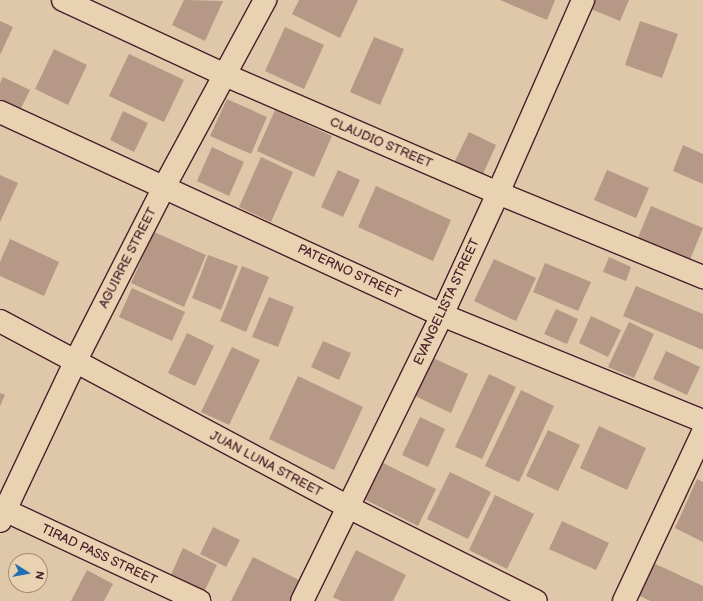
<!DOCTYPE html>
<html>
<head>
<meta charset="utf-8">
<style>
  body { margin:0 }
  #map { position:relative; width:703px; height:601px; overflow:hidden; background:#dfc7a9; font-family:"Balsamiq Sans",sans-serif }
  div>[style] { position:absolute }
  .building>* { inset:0; background:#b59885 }
  .roads { filter:drop-shadow(1px 0 #4a1f2b) drop-shadow(-1px 0 #4a1f2b) drop-shadow(0 1px #4a1f2b) drop-shadow(0 -1px #4a1f2b) }
  .minor>* { height:22px; margin:-11px; padding:0 11px; transform-origin:11px; border-radius:11px; background:#e9d2b1 }
  span { translate:-50% -50%; white-space:nowrap; text-align:center; line-height:1.15; -webkit-text-stroke:3.5px #e9d2b1; paint-order:stroke }
  .street-label { font-size:13px; color:#4a1f2b }
  .north { position:absolute; left:8px; top:553px; width:40px; height:40px; box-sizing:border-box; background:#e9d2b1; border:1px solid #a98a7b; border-radius:50%; rotate:101deg; font-size:11px; font-weight:700; line-height:16px; text-align:center; color:#4a1f2b }
  .north::after { content:''; display:block; margin:auto; width:14px; height:18px; background:#1f6fb2; clip-path:polygon(50% 0,100% 100%,50% 72%,0 100%) }
</style>
</head>
<body>
<div id="map">
  <div class="building">
    <div style="clip-path:polygon(184px 0,223px 1px,205px 41px,172px 25px)"></div>
    <div style="clip-path:polygon(299px 0,358px 0,340px 38px,292px 14px)"></div>
    <div style="clip-path:polygon(500px 0,555px 0,547px 20px)"></div>
    <div style="clip-path:polygon(589px 0,629px 0,620px 21px,586px 7px)"></div>
    <div style="clip-path:polygon(0 21px,13px 27px,0 55px)"></div>
    <div style="clip-path:polygon(640px 21px,678px 34px,662px 78px,625px 65px)"></div>
    <div style="clip-path:polygon(285px 27px,324px 45px,304px 89px,265px 71px)"></div>
    <div style="clip-path:polygon(374px 37px,404px 49px,380px 105px,350px 92px)"></div>
    <div style="clip-path:polygon(54px 49px,87px 65px,68px 105px,35px 89px)"></div>
    <div style="clip-path:polygon(129px 54px,184px 80px,164px 122px,109px 96px)"></div>
    <div style="clip-path:polygon(3px 77px,30px 90px,20px 110px,0 101px,0 83px)"></div>
    <div style="clip-path:polygon(227px 99px,267px 117px,251px 154px,210px 136px)"></div>
    <div style="clip-path:polygon(275px 110px,332px 136px,314px 177px,257px 151px)"></div>
    <div style="clip-path:polygon(123px 111px,148px 123px,134px 152px,110px 140px)"></div>
    <div style="clip-path:polygon(469px 132px,496px 145px,482px 176px,454px 163px)"></div>
    <div style="clip-path:polygon(683px 145px,703px 154px,703px 184px,673px 171px)"></div>
    <div style="clip-path:polygon(212px 147px,244px 162px,229px 196px,197px 181px)"></div>
    <div style="clip-path:polygon(261px 157px,293px 172px,271px 222px,239px 207px)"></div>
    <div style="clip-path:polygon(338px 170px,360px 180px,343px 217px,321px 207px)"></div>
    <div style="clip-path:polygon(607px 170px,649px 188px,636px 218px,594px 200px)"></div>
    <div style="clip-path:polygon(0 175px,18px 183px,0 222px)"></div>
    <div style="clip-path:polygon(376px 186px,451px 220px,433px 261px,358px 227px)"></div>
    <div style="clip-path:polygon(651px 206px,703px 228px,689px 262px,637px 240px)"></div>
    <div style="clip-path:polygon(154px 232px,206px 255px,184px 307px,131px 283px)"></div>
    <div style="clip-path:polygon(10px 239px,59px 262px,44px 296px,0 276px,0 262px)"></div>
    <div style="clip-path:polygon(208px 255px,238px 266px,221px 310px,192px 298px)"></div>
    <div style="clip-path:polygon(609px 257px,631px 267px,626px 281px,603px 272px)"></div>
    <div style="clip-path:polygon(494px 259px,536px 278px,516px 321px,474px 301px)"></div>
    <div style="clip-path:polygon(545px 263px,591px 282px,578px 311px,533px 292px)"></div>
    <div style="clip-path:polygon(242px 266px,269px 277px,246px 332px,220px 321px)"></div>
    <div style="clip-path:polygon(636px 286px,703px 314px,703px 350px,623px 316px)"></div>
    <div style="clip-path:polygon(132px 288px,185px 312px,172px 341px,119px 317px)"></div>
    <div style="clip-path:polygon(269px 297px,294px 307px,278px 347px,252px 337px)"></div>
    <div style="clip-path:polygon(556px 309px,578px 319px,567px 344px,544px 334px)"></div>
    <div style="clip-path:polygon(591px 316px,621px 330px,608px 357px,579px 343px)"></div>
    <div style="clip-path:polygon(629px 322px,654px 334px,634px 378px,608px 367px)"></div>
    <div style="clip-path:polygon(187px 333px,214px 346px,195px 386px,168px 373px)"></div>
    <div style="clip-path:polygon(323px 341px,351px 353px,339px 380px,311px 367px)"></div>
    <div style="clip-path:polygon(232px 347px,260px 360px,229px 425px,201px 412px)"></div>
    <div style="clip-path:polygon(666px 351px,700px 367px,687px 395px,653px 379px)"></div>
    <div style="clip-path:polygon(433px 358px,468px 374px,451px 413px,415px 396px)"></div>
    <div style="clip-path:polygon(489px 374px,516px 387px,482px 459px,455px 447px)"></div>
    <div style="clip-path:polygon(298px 376px,363px 407px,334px 470px,269px 439px)"></div>
    <div style="clip-path:polygon(521px 390px,554px 406px,519px 482px,485px 466px)"></div>
    <div style="clip-path:polygon(0 393px,5px 395px,0 406px)"></div>
    <div style="clip-path:polygon(420px 417px,445px 429px,428px 467px,402px 455px)"></div>
    <div style="clip-path:polygon(599px 426px,646px 448px,627px 490px,580px 468px)"></div>
    <div style="clip-path:polygon(548px 430px,580px 445px,558px 491px,526px 476px)"></div>
    <div style="clip-path:polygon(381px 462px,436px 489px,418px 526px,364px 499px)"></div>
    <div style="clip-path:polygon(450px 472px,491px 492px,468px 539px,427px 519px)"></div>
    <div style="clip-path:polygon(697px 479px,703px 482px,703px 542px,675px 528px)"></div>
    <div style="clip-path:polygon(495px 495px,534px 514px,507px 569px,469px 550px)"></div>
    <div style="clip-path:polygon(562px 521px,609px 543px,596px 570px,549px 549px)"></div>
    <div style="clip-path:polygon(213px 527px,240px 540px,226px 567px,200px 554px)"></div>
    <div style="clip-path:polygon(183px 548px,217px 565px,203px 594px,170px 577px)"></div>
    <div style="clip-path:polygon(356px 550px,406px 575px,393px 601px,341px 601px,333px 597px)"></div>
    <div style="clip-path:polygon(253px 557px,303px 582px,294px 601px,231px 601px)"></div>
    <div style="clip-path:polygon(649px 561px,703px 586px,703px 601px,650px 601px,634px 593px)"></div>
    <div style="clip-path:polygon(87px 570px,113px 584px,104px 601px,71px 601px)"></div>
  </div>
  <div class="roads">
    <div class="minor">
      <div style="left:63px;top:0;width:179px;rotate:24.8deg"></div>
      <div style="left:225px;top:75px;width:297px;rotate:23.4deg"></div>
      <div style="left:498px;top:193px;width:222px;rotate:22.3deg"></div>
      <div style="left:0;top:112px;width:486px;rotate:24.7deg"></div>
      <div style="left:442px;top:315px;width:282px;rotate:22.1deg"></div>
      <div style="left:0;top:321px;width:395px;rotate:28.1deg"></div>
      <div style="left:348px;top:507px;width:210px;rotate:26.6deg"></div>
      <div style="left:0;top:508px;width:220px;rotate:25deg"></div>
      <div style="left:0;top:521px;width:176px;rotate:-64.7deg"></div>
      <div style="left:75px;top:362px;width:196px;rotate:-63deg"></div>
      <div style="left:164px;top:187px;width:213px;rotate:-61.6deg"></div>
      <div style="left:302px;top:601px;width:318px;rotate:-63.9deg"></div>
      <div style="left:442px;top:315px;width:134px;rotate:-65.3deg"></div>
      <div style="left:498px;top:193px;width:211px;rotate:-66.2deg"></div>
      <div style="left:624px;top:601px;width:187px;rotate:-64.9deg"></div>
    </div>
  </div>
  <div class="street-label">
    <span style="left:381px;top:143px;rotate:23deg">CLAUDIO STREET</span>
    <span style="left:128px;top:258px;rotate:-63deg">AGUIRRE STREET</span>
    <span style="left:349px;top:272px;rotate:25deg">PATERNO STREET</span>
    <span style="left:447px;top:302px;rotate:-65deg">EVANGELISTA STREET</span>
    <span style="left:266px;top:464px;rotate:28deg">JUAN LUNA STREET</span>
    <span style="left:99px;top:555px;rotate:25deg">TIRAD PASS STREET</span>
  </div>
  <div class="north">N</div>
</div>
</body>
</html>
